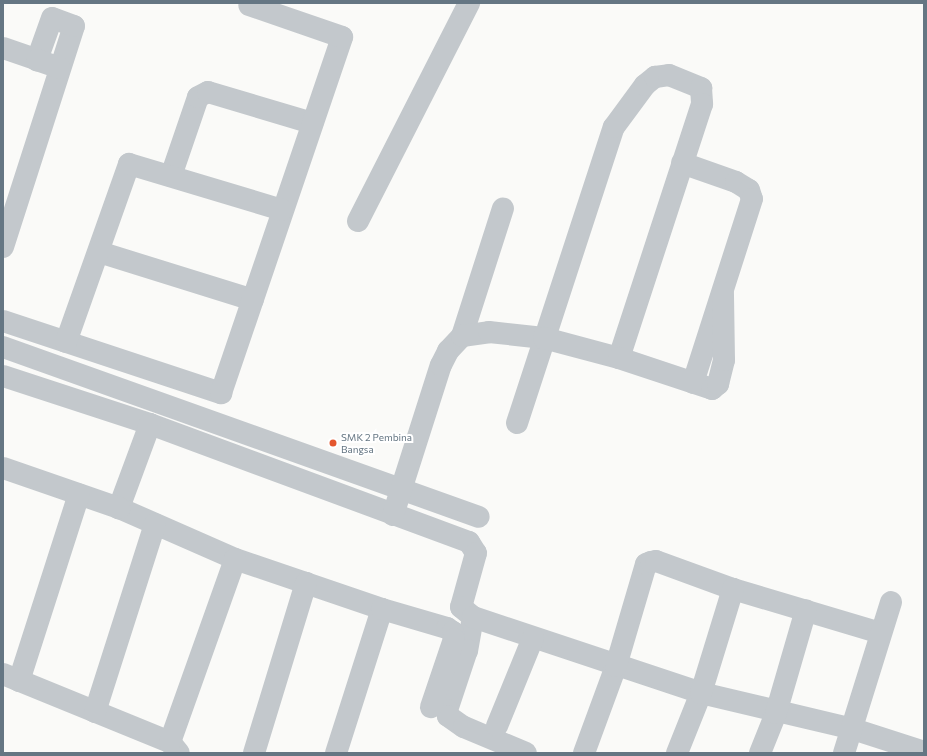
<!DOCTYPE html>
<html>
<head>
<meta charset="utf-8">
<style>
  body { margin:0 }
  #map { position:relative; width:927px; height:756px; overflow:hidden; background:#fafaf8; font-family:Commissioner,sans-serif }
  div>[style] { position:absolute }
  .minor>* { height:22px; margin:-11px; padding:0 11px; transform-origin:11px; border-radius:11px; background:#c3c8cc }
  .dots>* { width:11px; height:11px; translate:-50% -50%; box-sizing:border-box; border:2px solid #fff; border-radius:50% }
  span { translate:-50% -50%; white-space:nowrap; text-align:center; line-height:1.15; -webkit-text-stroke:4px #fff; paint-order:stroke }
  .poi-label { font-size:10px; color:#657683 }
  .left { translate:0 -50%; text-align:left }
  .frame { position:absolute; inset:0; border:4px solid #657683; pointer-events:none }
</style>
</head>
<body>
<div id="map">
  <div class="minor">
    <div style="left:3px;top:48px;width:36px;rotate:19deg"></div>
    <div style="left:682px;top:163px;width:57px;rotate:19.4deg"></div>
    <div style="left:736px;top:182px;width:15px;rotate:32deg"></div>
    <div style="left:749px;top:190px;width:9px;rotate:72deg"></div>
    <div style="left:752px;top:199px;width:193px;rotate:107.8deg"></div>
    <div style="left:171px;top:176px;width:83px;rotate:-71.1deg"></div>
    <div style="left:198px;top:97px;width:11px;rotate:-27deg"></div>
    <div style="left:208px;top:92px;width:109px;rotate:16.6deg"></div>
    <div style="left:358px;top:221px;width:245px;rotate:-63deg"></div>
    <div style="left:3px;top:247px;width:232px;rotate:-72.2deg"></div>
    <div style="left:74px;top:26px;width:23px;rotate:-160deg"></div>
    <div style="left:52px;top:18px;width:45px;rotate:109.7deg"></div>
    <div style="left:37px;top:60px;width:24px;rotate:19deg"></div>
    <div style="left:99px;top:252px;width:161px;rotate:17.3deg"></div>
    <div style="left:3px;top:321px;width:230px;rotate:18.3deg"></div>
    <div style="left:221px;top:393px;width:376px;rotate:-71.2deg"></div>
    <div style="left:342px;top:37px;width:98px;rotate:-161deg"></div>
    <div style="left:462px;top:336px;width:134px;rotate:-72.2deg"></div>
    <div style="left:66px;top:342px;width:189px;rotate:-70.5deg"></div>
    <div style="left:129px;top:164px;width:160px;rotate:16.7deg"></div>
    <div style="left:3px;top:347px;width:505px;rotate:19.65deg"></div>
    <div style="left:3px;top:376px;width:155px;rotate:18.1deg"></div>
    <div style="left:150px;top:424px;width:340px;rotate:20.3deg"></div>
    <div style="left:469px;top:542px;width:13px;rotate:58deg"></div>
    <div style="left:476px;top:553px;width:56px;rotate:105.5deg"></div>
    <div style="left:461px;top:607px;width:16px;rotate:40deg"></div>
    <div style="left:473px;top:617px;width:34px;rotate:100deg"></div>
    <div style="left:467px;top:650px;width:63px;rotate:108.4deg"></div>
    <div style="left:447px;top:710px;width:6px;rotate:81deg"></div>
    <div style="left:448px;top:716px;width:19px;rotate:35deg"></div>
    <div style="left:464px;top:727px;width:67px;rotate:22.8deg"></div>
    <div style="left:517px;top:423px;width:311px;rotate:-71.9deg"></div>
    <div style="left:614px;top:127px;width:52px;rotate:-53.6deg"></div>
    <div style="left:645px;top:85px;width:13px;rotate:-39deg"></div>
    <div style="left:655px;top:77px;width:14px;rotate:-8deg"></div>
    <div style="left:669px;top:75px;width:35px;rotate:22deg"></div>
    <div style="left:701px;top:88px;width:16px;rotate:86deg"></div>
    <div style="left:702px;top:104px;width:267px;rotate:108.1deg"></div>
    <div style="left:150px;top:424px;width:90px;rotate:110.3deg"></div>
    <div style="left:119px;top:508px;width:127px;rotate:23.7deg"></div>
    <div style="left:235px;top:559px;width:155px;rotate:18.8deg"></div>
    <div style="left:382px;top:609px;width:151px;rotate:107.7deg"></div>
    <div style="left:3px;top:468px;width:123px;rotate:19deg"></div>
    <div style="left:393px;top:515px;width:157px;rotate:-72.3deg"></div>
    <div style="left:441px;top:365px;width:16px;rotate:-63deg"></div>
    <div style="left:448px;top:351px;width:21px;rotate:-47deg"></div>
    <div style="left:462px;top:336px;width:27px;rotate:-8deg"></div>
    <div style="left:489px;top:332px;width:55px;rotate:6.2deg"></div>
    <div style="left:544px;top:338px;width:78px;rotate:14.9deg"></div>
    <div style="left:619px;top:358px;width:98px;rotate:18.4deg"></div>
    <div style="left:712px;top:389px;width:8px;rotate:-40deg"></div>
    <div style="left:718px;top:384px;width:25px;rotate:-76deg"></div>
    <div style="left:724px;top:360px;width:67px;rotate:-90.9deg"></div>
    <div style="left:382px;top:609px;width:68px;rotate:16.3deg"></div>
    <div style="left:447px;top:628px;width:7px;rotate:34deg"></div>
    <div style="left:453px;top:632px;width:7px;rotate:82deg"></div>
    <div style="left:454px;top:639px;width:72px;rotate:108.7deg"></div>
    <div style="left:473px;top:617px;width:240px;rotate:18.4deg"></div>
    <div style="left:701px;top:693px;width:156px;rotate:13.3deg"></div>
    <div style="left:853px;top:729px;width:75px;rotate:17.9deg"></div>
    <div style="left:3px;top:674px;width:180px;rotate:22.2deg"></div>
    <div style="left:170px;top:742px;width:14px;rotate:51deg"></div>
    <div style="left:19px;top:681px;width:196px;rotate:-72.2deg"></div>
    <div style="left:95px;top:712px;width:197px;rotate:-72.3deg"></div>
    <div style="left:497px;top:726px;width:95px;rotate:-67.8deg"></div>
    <div style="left:170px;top:742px;width:194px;rotate:-70.4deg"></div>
    <div style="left:254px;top:753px;width:178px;rotate:-73deg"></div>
    <div style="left:584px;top:753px;width:93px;rotate:-69.8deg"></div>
    <div style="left:616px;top:666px;width:106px;rotate:-73.6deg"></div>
    <div style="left:646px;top:564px;width:5px;rotate:-22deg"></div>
    <div style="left:651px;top:562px;width:5px;rotate:-11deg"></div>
    <div style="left:656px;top:561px;width:82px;rotate:20deg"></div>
    <div style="left:733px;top:589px;width:154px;rotate:16.6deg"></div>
    <div style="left:677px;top:753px;width:65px;rotate:-68.2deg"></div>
    <div style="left:701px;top:693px;width:109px;rotate:-72.9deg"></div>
    <div style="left:760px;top:753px;width:43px;rotate:-68.2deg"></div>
    <div style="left:776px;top:713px;width:107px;rotate:-73.8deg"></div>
    <div style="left:844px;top:753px;width:158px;rotate:-72.7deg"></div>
  </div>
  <div class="dots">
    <div style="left:333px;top:443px;background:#e4572e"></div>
  </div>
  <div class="poi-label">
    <span class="left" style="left:341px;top:443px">SMK 2 Pembina<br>Bangsa</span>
  </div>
  <div class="frame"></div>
</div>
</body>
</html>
